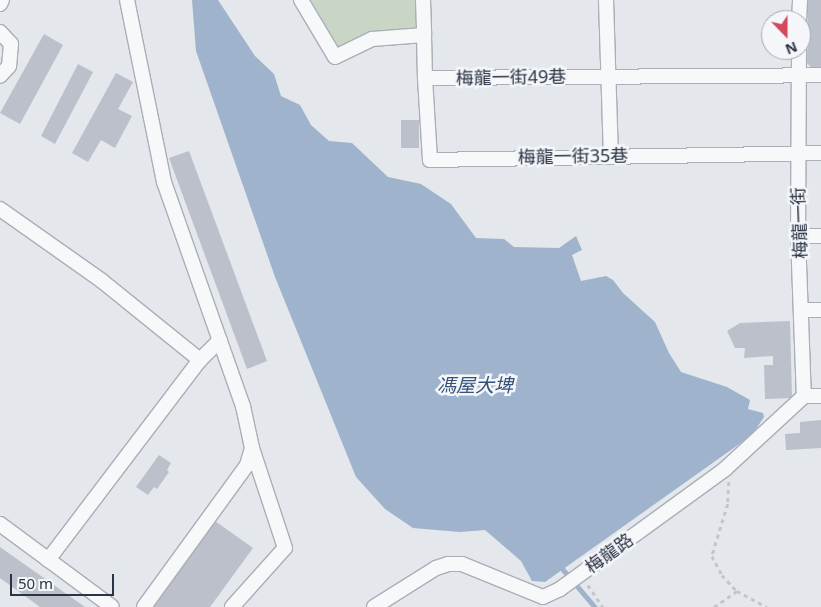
<!DOCTYPE html>
<html>
<head>
<meta charset="utf-8">
<style>
  body { margin:0 }
  #map { position:relative; width:821px; height:607px; overflow:hidden; background:#e4e7ec; font-family:"Noto Sans","Noto Sans TC",sans-serif }
  div>[style] { position:absolute }
  .green>* { inset:0; background:#c9d6c5 }
  .water>* { inset:0; background:#9fb4cc }
  .stream>* { height:4.5px; margin:-2.25px; padding:0 2.25px; transform-origin:2.25px; border-radius:2.25px; background:#9fb4cc }
  .building>* { inset:0; background:#bbc0ca }
  .path>* { height:2.5px; margin-top:-1.25px; transform-origin:0; background:repeating-linear-gradient(90deg,#c2c5cb 0 4px,transparent 0 8px) }
  .roads { filter:drop-shadow(1px 0 #a9aeb7) drop-shadow(-1px 0 #a9aeb7) drop-shadow(0 1px #a9aeb7) drop-shadow(0 -1px #a9aeb7) }
  .minor>* { height:14px; margin:-7px; padding:0 7px; transform-origin:7px; border-radius:7px; background:#f7f8fa }
  span { translate:-50% -50%; white-space:nowrap; text-align:center; line-height:1.15; -webkit-text-stroke:5px #f4f6f9; paint-order:stroke }
  .street-label { font-size:18px; color:#2b3445 }
  .water-label { font-size:19px; color:#34527a; font-style:italic }
  .north { position:absolute; left:761px; top:10px; width:50px; height:50px; box-sizing:border-box; background:#f4f6f9; border:1px solid #a4a8b1; border-radius:50%; rotate:158deg; font-size:14px; font-weight:700; line-height:20px; text-align:center; color:#2b3445 }
  .north::after { content:''; display:block; margin:auto; width:18px; height:22px; background:#d1495b; clip-path:polygon(50% 0,100% 100%,50% 72%,0 100%) }
  .scale { position:absolute; left:10px; top:574px; width:104px; height:22px; box-sizing:border-box; border:2px solid #2b3445; border-top:0; padding-left:6px; font-size:15px; line-height:18px; white-space:nowrap; color:#2b3445; -webkit-text-stroke:4px #f4f6f9; paint-order:stroke }
</style>
</head>
<body>
<div id="map">
  <div class="green">
    <div style="clip-path:polygon(311px 0,416px 0,417px 30px,339px 48px)"></div>
  </div>
  <div class="water">
    <div style="clip-path:polygon(192px 0,218px 0,255px 56px,274px 74px,281px 96px,300px 105px,311px 125px,329px 141px,352px 143px,388px 177px,421px 184px,451px 204px,476px 238px,504px 239px,514px 247px,559px 248px,576px 236px,582px 250px,572px 255px,581px 281px,606px 276px,613px 280px,623px 293px,655px 322px,669px 353px,681px 372px,727px 387px,750px 400px,748px 409px,763px 413px,764px 417px,752px 435px,545px 582px,532px 581px,521px 561px,485px 530px,460px 532px,413px 528px,385px 509px,356px 477px,275px 277px,196px 51px)"></div>
  </div>
  <div class="stream">
    <div style="left:561px;top:567px;width:52px;rotate:49.6deg"></div>
  </div>
  <div class="building">
    <div style="clip-path:polygon(808px 0,821px 0,821px 70px,814px 70px,807px 63px)"></div>
    <div style="clip-path:polygon(44px 34px,63px 45px,20px 124px,0 113px)"></div>
    <div style="clip-path:polygon(78px 64px,93px 72px,55px 144px,41px 136px)"></div>
    <div style="clip-path:polygon(116px 73px,133px 82px,118px 109px,132px 116px,115px 148px,101px 140px,88px 162px,72px 153px)"></div>
    <div style="clip-path:polygon(401px 120px,419px 120px,419px 148px,401px 148px)"></div>
    <div style="clip-path:polygon(189px 151px,267px 361px,247px 369px,169px 158px)"></div>
    <div style="clip-path:polygon(790px 321px,792px 398px,765px 399px,764px 365px,773px 365px,773px 356px,744px 358px,745px 348px,735px 348px,727px 331px,740px 323px)"></div>
    <div style="clip-path:polygon(821px 420px,821px 448px,786px 450px,785px 434px,800px 433px,800px 422px)"></div>
    <div style="clip-path:polygon(159px 455px,171px 463px,167px 470px,169px 472px,157px 489px,154px 487px,148px 495px,136px 487px)"></div>
    <div style="clip-path:polygon(215px 521px,253px 548px,210px 607px,153px 607px)"></div>
    <div style="clip-path:polygon(0 547px,85px 607px,40px 607px,0 578px)"></div>
  </div>
  <div class="path">
    <div style="left:729px;top:482px;width:22px;rotate:93deg"></div>
    <div style="left:728px;top:504px;width:54px;rotate:107.1deg"></div>
    <div style="left:712px;top:556px;width:21px;rotate:62deg"></div>
    <div style="left:722px;top:575px;width:22px;rotate:47deg"></div>
    <div style="left:737px;top:591px;width:34px;rotate:28deg"></div>
    <div style="left:588px;top:585px;width:27px;rotate:56deg"></div>
    <div style="left:714px;top:607px;width:28px;rotate:-35deg"></div>
  </div>
  <div class="roads">
    <div class="minor">
      <div style="left:127px;top:0;width:186px;rotate:78.5deg"></div>
      <div style="left:164px;top:182px;width:238px;rotate:70.6deg"></div>
      <div style="left:243px;top:406px;width:43px;rotate:77.9deg"></div>
      <div style="left:252px;top:448px;width:18px;rotate:106deg"></div>
      <div style="left:247px;top:465px;width:175px;rotate:126deg"></div>
      <div style="left:301px;top:0;width:66px;rotate:59.2deg"></div>
      <div style="left:335px;top:57px;width:41px;rotate:-25.9deg"></div>
      <div style="left:372px;top:39px;width:52px;rotate:-4.4deg"></div>
      <div style="left:424px;top:35px;width:43px;rotate:88.7deg"></div>
      <div style="left:425px;top:78px;width:396px;rotate:-0.4deg"></div>
      <div style="left:423px;top:0;width:35px;rotate:88deg"></div>
      <div style="left:606px;top:0;width:155px;rotate:88.2deg"></div>
      <div style="left:0;top:4px;width:4px;rotate:-63deg"></div>
      <div style="left:799px;top:20px;width:20px;rotate:-87deg"></div>
      <div style="left:0;top:32px;width:16px;rotate:47deg"></div>
      <div style="left:11px;top:44px;width:22px;rotate:95deg"></div>
      <div style="left:9px;top:66px;width:13px;rotate:132deg"></div>
      <div style="left:799px;top:50px;width:186px;rotate:90.3deg"></div>
      <div style="left:798px;top:236px;width:160px;rotate:87.9deg"></div>
      <div style="left:425px;top:78px;width:82px;rotate:86.5deg"></div>
      <div style="left:430px;top:160px;width:391px;rotate:-1deg"></div>
      <div style="left:0;top:209px;width:125px;rotate:35.2deg"></div>
      <div style="left:102px;top:281px;width:126px;rotate:38.9deg"></div>
      <div style="left:798px;top:236px;width:23px"></div>
      <div style="left:803px;top:310px;width:18px"></div>
      <div style="left:0;top:524px;width:139px;rotate:36.5deg"></div>
      <div style="left:48px;top:560px;width:251px;rotate:-52.8deg"></div>
      <div style="left:200px;top:360px;width:28px;rotate:-45deg"></div>
      <div style="left:232px;top:607px;width:79px;rotate:-48.1deg"></div>
      <div style="left:285px;top:548px;width:105px;rotate:-108.3deg"></div>
      <div style="left:374px;top:607px;width:73px;rotate:-32.2deg"></div>
      <div style="left:436px;top:568px;width:13px;rotate:-18deg"></div>
      <div style="left:448px;top:564px;width:14px"></div>
      <div style="left:462px;top:564px;width:87px;rotate:22.2deg"></div>
      <div style="left:543px;top:597px;width:19px;rotate:-25deg"></div>
      <div style="left:560px;top:589px;width:204px;rotate:-36deg"></div>
      <div style="left:725px;top:469px;width:108px;rotate:-42.7deg"></div>
      <div style="left:804px;top:396px;width:17px"></div>
    </div>
  </div>
  <div class="street-label">
    <span style="left:511px;top:77px;rotate:-1deg">梅龍一街49巷</span>
    <span style="left:573px;top:156px;rotate:-1deg">梅龍一街35巷</span>
    <span style="left:799px;top:223px;rotate:-92deg">梅龍一街</span>
    <span style="left:609px;top:553px;rotate:-36deg">梅龍路</span>
  </div>
  <div class="water-label">
    <span style="left:475px;top:386px">馮屋大埤</span>
  </div>
  <div class="north">N</div>
  <div class="scale">50 m</div>
</div>
</body>
</html>
